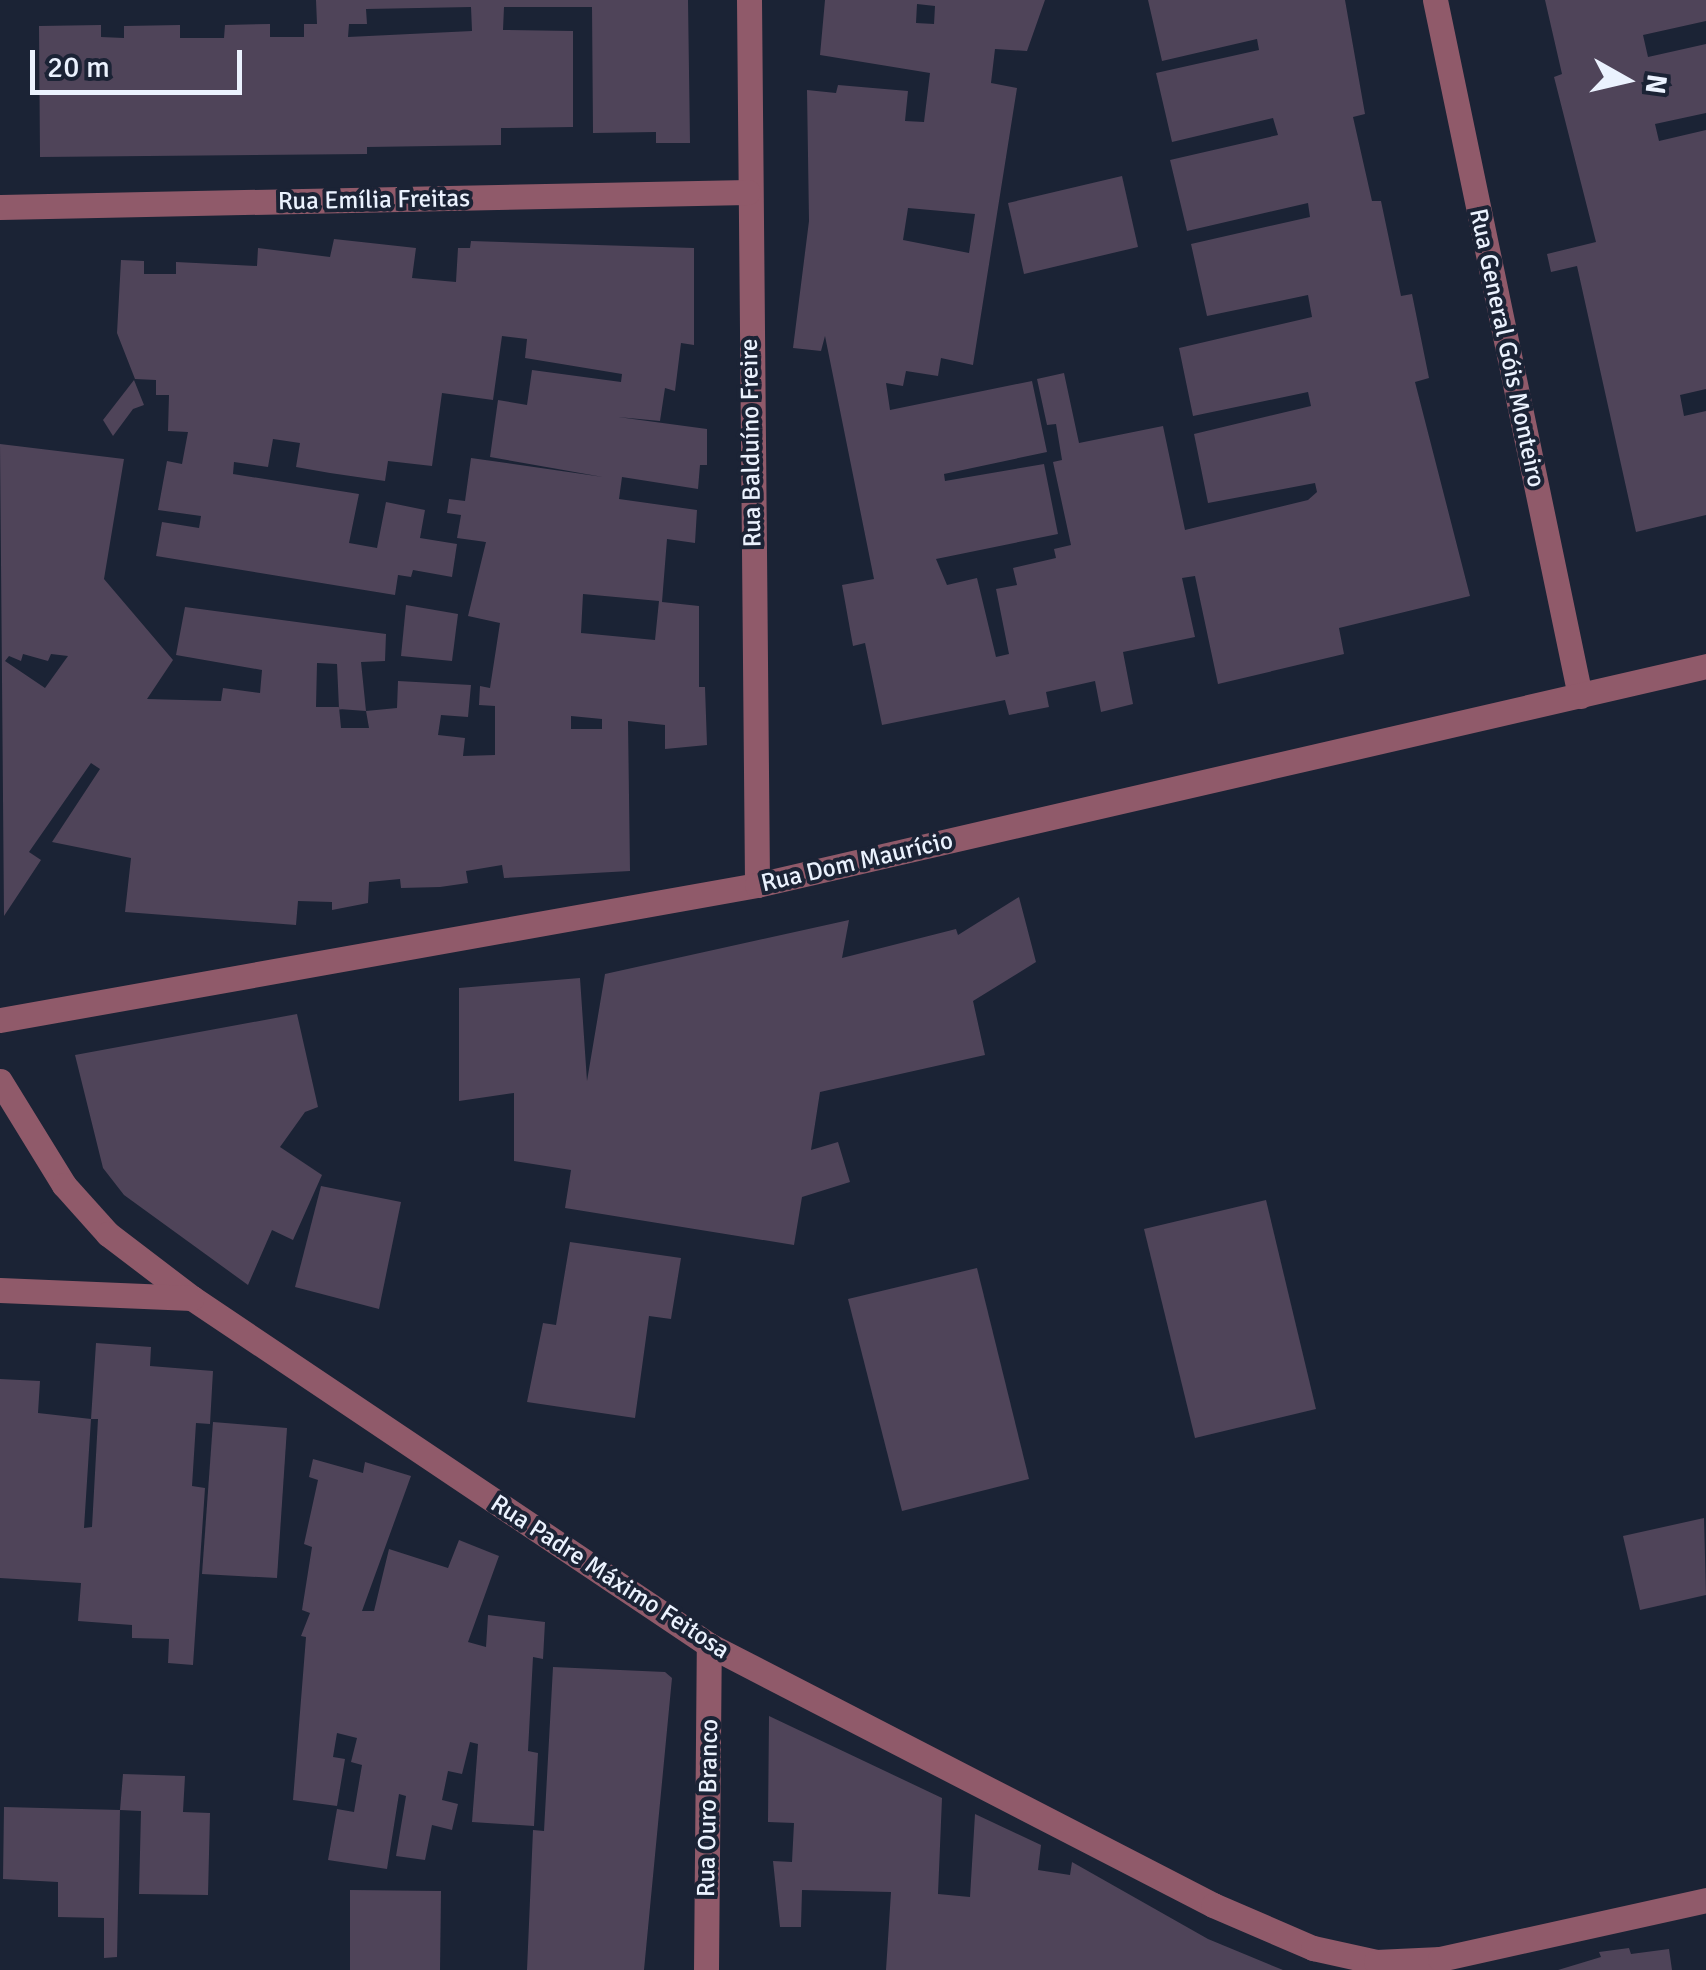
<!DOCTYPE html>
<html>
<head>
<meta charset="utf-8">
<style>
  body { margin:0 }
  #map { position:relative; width:1706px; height:1970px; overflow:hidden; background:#1b2335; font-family:Signika,sans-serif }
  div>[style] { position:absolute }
  .building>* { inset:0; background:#4f4459 }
  .minor>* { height:25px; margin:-12.5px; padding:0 12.5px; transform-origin:12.5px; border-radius:12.5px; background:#905a6a }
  span { translate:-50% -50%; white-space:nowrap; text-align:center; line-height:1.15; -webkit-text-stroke:8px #1b2335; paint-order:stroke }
  .street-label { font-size:25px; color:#ebf2fe }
  .north { position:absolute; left:1576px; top:30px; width:100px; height:100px; -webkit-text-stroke:8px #1b2335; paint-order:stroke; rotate:98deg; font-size:28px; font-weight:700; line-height:40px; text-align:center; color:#ebf2fe }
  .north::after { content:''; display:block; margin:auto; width:35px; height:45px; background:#ebf2fe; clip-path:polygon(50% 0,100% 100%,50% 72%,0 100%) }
  .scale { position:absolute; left:30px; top:50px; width:212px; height:45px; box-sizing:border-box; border:5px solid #ebf2fe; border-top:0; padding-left:12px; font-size:30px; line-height:35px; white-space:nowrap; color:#ebf2fe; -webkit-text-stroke:8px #1b2335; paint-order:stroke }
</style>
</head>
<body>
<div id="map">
  <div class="building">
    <div style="clip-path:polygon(evenodd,316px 0,688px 0,690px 143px,656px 143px,656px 132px,593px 133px,592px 7px,504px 7px,503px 30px,573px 31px,573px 127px,501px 128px,501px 145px,367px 147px,367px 154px,40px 157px,39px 26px,101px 25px,101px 37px,124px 38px,124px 26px,180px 25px,180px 38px,224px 38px,225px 25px,270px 24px,270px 37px,304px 37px,304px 24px,317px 24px,316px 0,471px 7px,472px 31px,348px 37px,349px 24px,367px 24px,366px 9px,471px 7px)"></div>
    <div style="clip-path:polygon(evenodd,825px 0,1045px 0,1027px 51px,995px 49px,991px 83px,1017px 88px,973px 365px,941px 358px,938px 376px,906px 371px,903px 386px,886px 383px,890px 410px,1032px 381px,1047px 452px,944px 474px,945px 481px,1044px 464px,1058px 534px,936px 559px,947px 585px,977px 578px,996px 657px,1009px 654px,996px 589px,1017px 585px,1013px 568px,1056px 558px,1054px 549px,1071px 545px,1053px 462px,1062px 460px,1056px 424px,1047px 425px,1037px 379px,1064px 373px,1079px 443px,1163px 426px,1185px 530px,1308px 500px,1317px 492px,1315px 483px,1208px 503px,1194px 434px,1311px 406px,1308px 392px,1193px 416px,1179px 348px,1312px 317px,1308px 295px,1207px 316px,1191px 244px,1310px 217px,1308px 203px,1187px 231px,1170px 160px,1278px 135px,1273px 118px,1172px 142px,1156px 73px,1259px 50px,1257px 39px,1162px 61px,1148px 0,1345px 0,1365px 114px,1353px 117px,1372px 201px,1381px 201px,1401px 296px,1412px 294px,1429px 378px,1415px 382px,1470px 596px,1339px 628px,1344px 654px,1218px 684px,1195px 576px,1182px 578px,1195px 637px,1123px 652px,1133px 704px,1101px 712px,1095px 681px,1046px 692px,1049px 707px,1009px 715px,1005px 700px,882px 725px,865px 643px,853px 646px,842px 585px,874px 579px,825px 336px,821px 351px,793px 348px,809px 221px,807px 90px,836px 93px,838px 85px,908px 91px,905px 121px,924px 122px,930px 73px,820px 55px,825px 0,917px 4px,935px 6px,934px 24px,916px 23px,917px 4px,825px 0,908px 208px,975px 214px,969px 253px,903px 240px,908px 208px)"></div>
    <div style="clip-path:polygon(1545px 0,1706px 0,1706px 21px,1643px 35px,1648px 57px,1706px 44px,1706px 113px,1655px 124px,1659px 141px,1706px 130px,1706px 389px,1680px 395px,1684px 416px,1706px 411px,1706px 515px,1636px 532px,1577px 266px,1551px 272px,1547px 254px,1596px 242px,1554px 77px,1562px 74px)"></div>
    <div style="clip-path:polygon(1122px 176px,1138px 247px,1024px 274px,1008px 203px)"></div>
    <div style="clip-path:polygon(evenodd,334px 239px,416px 248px,412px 278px,456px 282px,458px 248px,470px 248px,471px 241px,694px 248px,694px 345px,681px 343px,675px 391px,665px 388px,660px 421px,618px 417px,707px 429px,707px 465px,700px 465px,698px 489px,622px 477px,619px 499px,697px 510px,695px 543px,667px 539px,662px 602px,699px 606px,699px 687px,705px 687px,707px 745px,665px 749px,665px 725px,628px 721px,630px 871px,504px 878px,502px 865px,466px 871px,468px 883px,440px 887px,401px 888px,400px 879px,369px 882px,368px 903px,332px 910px,332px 902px,298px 901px,296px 925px,125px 912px,131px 858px,52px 842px,100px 769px,91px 763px,29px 852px,41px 860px,4px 916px,0 444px,124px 459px,104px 579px,173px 660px,147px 699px,221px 701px,223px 688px,260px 693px,262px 670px,176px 655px,185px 607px,386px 634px,385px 661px,361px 662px,366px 711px,339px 709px,337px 664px,317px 663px,316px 707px,339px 707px,341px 728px,369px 728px,366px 711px,397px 708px,398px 681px,471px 685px,468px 717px,441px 715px,438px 735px,465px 738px,463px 756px,495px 755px,495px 706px,479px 705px,480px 686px,490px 688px,500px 623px,468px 616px,486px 542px,457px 538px,461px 515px,447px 513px,449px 499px,465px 501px,471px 458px,603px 477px,490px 457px,498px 400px,527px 405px,532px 370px,621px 382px,622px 374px,525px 358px,527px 339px,502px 336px,493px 400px,442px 393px,432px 466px,388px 461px,385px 481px,330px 473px,296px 467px,300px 443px,273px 439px,268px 467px,234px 462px,233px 474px,359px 494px,349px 543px,377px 548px,386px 502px,425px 510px,420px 538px,457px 544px,452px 577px,413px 570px,411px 577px,398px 575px,395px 595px,156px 556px,162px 522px,199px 528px,201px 516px,158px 510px,167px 461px,182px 464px,188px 432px,168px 431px,169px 395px,156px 395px,156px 380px,135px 379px,117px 333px,121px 260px,144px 261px,144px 274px,176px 274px,176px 262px,257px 266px,258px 248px,330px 257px,334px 239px,583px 594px,659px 601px,655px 640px,581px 633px,583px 594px,334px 239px,23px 654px,48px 661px,51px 654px,68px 656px,45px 688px,5px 661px,9px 656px,21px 661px,23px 654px,334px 239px,571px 716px,602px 719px,602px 729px,571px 729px,571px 716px)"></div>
    <div style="clip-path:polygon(134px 380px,144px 405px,133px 409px,113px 436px,103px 420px)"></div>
    <div style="clip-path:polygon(406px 605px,458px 614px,452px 661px,401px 656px)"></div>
    <div style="clip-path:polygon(1019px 897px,1036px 962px,973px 1001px,985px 1055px,820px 1092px,811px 1150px,838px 1142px,850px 1182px,802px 1197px,794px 1245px,565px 1208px,571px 1170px,514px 1161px,514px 1093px,459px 1101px,459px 988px,580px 978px,587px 1081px,605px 974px,849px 920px,842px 958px,956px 929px,958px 935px)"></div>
    <div style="clip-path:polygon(297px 1014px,318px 1107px,305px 1112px,280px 1147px,322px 1175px,293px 1240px,272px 1230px,248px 1285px,124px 1195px,103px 1168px,75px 1055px)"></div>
    <div style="clip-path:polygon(321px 1186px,401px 1202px,379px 1309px,295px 1287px)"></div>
    <div style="clip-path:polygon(1266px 1200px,1316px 1409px,1195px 1438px,1144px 1229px)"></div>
    <div style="clip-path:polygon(570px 1242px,681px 1258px,671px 1319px,649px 1316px,635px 1418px,527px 1402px,543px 1323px,556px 1325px)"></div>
    <div style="clip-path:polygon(977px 1268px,1029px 1479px,902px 1511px,848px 1299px)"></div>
    <div style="clip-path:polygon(evenodd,96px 1343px,151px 1347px,150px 1366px,213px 1371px,210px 1424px,196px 1423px,192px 1486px,205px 1488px,193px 1665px,168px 1663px,169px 1639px,132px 1638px,132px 1625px,78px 1621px,81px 1583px,0 1578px,0 1379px,40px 1381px,38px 1413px,91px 1419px,96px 1343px,91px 1419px,98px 1419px,92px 1527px,84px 1528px,91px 1419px)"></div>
    <div style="clip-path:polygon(213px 1422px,287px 1428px,277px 1578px,202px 1574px)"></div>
    <div style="clip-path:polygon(313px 1459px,363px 1473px,365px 1462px,411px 1476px,362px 1611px,374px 1611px,389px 1549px,448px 1568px,459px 1540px,499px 1556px,468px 1642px,486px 1647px,488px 1615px,545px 1622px,543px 1659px,533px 1657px,528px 1751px,538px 1753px,534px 1826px,472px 1822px,478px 1744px,470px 1742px,462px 1774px,448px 1771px,442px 1800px,458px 1804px,452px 1830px,432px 1825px,425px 1860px,396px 1856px,406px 1796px,399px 1794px,387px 1869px,328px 1860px,337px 1809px,354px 1812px,362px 1765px,351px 1762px,357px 1738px,337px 1733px,333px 1757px,345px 1759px,337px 1806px,293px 1800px,306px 1637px,301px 1636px,310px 1613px,302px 1610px,312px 1547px,304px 1544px,318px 1480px,309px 1477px)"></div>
    <div style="clip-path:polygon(1704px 1518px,1706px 1595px,1640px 1610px,1623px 1536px)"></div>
    <div style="clip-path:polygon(553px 1667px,665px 1672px,672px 1678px,644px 1970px,527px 1970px,533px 1830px,544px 1831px)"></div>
    <div style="clip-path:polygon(769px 1716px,942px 1798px,938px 1894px,970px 1897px,975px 1814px,1041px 1845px,1038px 1870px,1070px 1875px,1072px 1862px,1208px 1939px,1283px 1970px,886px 1970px,891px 1892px,802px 1890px,801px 1927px,780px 1927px,773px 1861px,792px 1862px,794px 1823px,768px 1822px)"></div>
    <div style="clip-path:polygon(123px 1774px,185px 1776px,183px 1812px,210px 1813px,208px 1895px,139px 1894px,141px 1811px,120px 1810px,117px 1957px,104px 1958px,104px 1918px,58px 1917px,58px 1882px,3px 1879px,4px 1807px,120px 1810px)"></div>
    <div style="clip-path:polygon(350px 1890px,441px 1891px,440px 1970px,350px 1970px)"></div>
    <div style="clip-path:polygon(1629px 1948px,1631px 1954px,1669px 1949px,1672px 1970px,1558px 1970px,1601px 1957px,1599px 1952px)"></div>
  </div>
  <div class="minor">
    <div style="left:749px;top:0;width:885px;rotate:89.48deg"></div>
    <div style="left:1435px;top:0;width:711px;rotate:78.23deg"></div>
    <div style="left:0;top:207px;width:748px;rotate:-1.15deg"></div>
    <div style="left:0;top:1020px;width:769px;rotate:-10.11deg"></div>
    <div style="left:757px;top:885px;width:974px;rotate:-12.99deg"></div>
    <div style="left:0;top:1081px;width:122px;rotate:58.4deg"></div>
    <div style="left:64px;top:1185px;width:66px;rotate:48.1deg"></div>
    <div style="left:108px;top:1234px;width:106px;rotate:37.3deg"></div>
    <div style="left:192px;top:1298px;width:623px;rotate:33.87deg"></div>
    <div style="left:709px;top:1645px;width:567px;rotate:27.29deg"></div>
    <div style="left:1213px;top:1905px;width:109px;rotate:23.3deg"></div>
    <div style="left:1313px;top:1948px;width:65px;rotate:12.5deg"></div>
    <div style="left:1376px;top:1962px;width:64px;rotate:-2.7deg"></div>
    <div style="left:1440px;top:1959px;width:272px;rotate:-12.5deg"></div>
    <div style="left:0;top:1290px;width:192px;rotate:2.4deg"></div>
    <div style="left:706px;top:1970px;width:325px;rotate:-89.5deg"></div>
  </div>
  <div class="street-label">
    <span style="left:374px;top:200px;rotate:-1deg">Rua Emília Freitas</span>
    <span style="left:1507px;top:348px;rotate:78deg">Rua General Góis Monteiro</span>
    <span style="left:751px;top:443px;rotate:-91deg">Rua Balduíno Freire</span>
    <span style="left:857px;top:862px;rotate:-13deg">Rua Dom Maurício</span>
    <span style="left:610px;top:1577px;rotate:33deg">Rua Padre Máximo Feitosa</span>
    <span style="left:708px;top:1808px;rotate:-89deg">Rua Ouro Branco</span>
  </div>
  <div class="north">N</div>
  <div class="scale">20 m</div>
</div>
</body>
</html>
